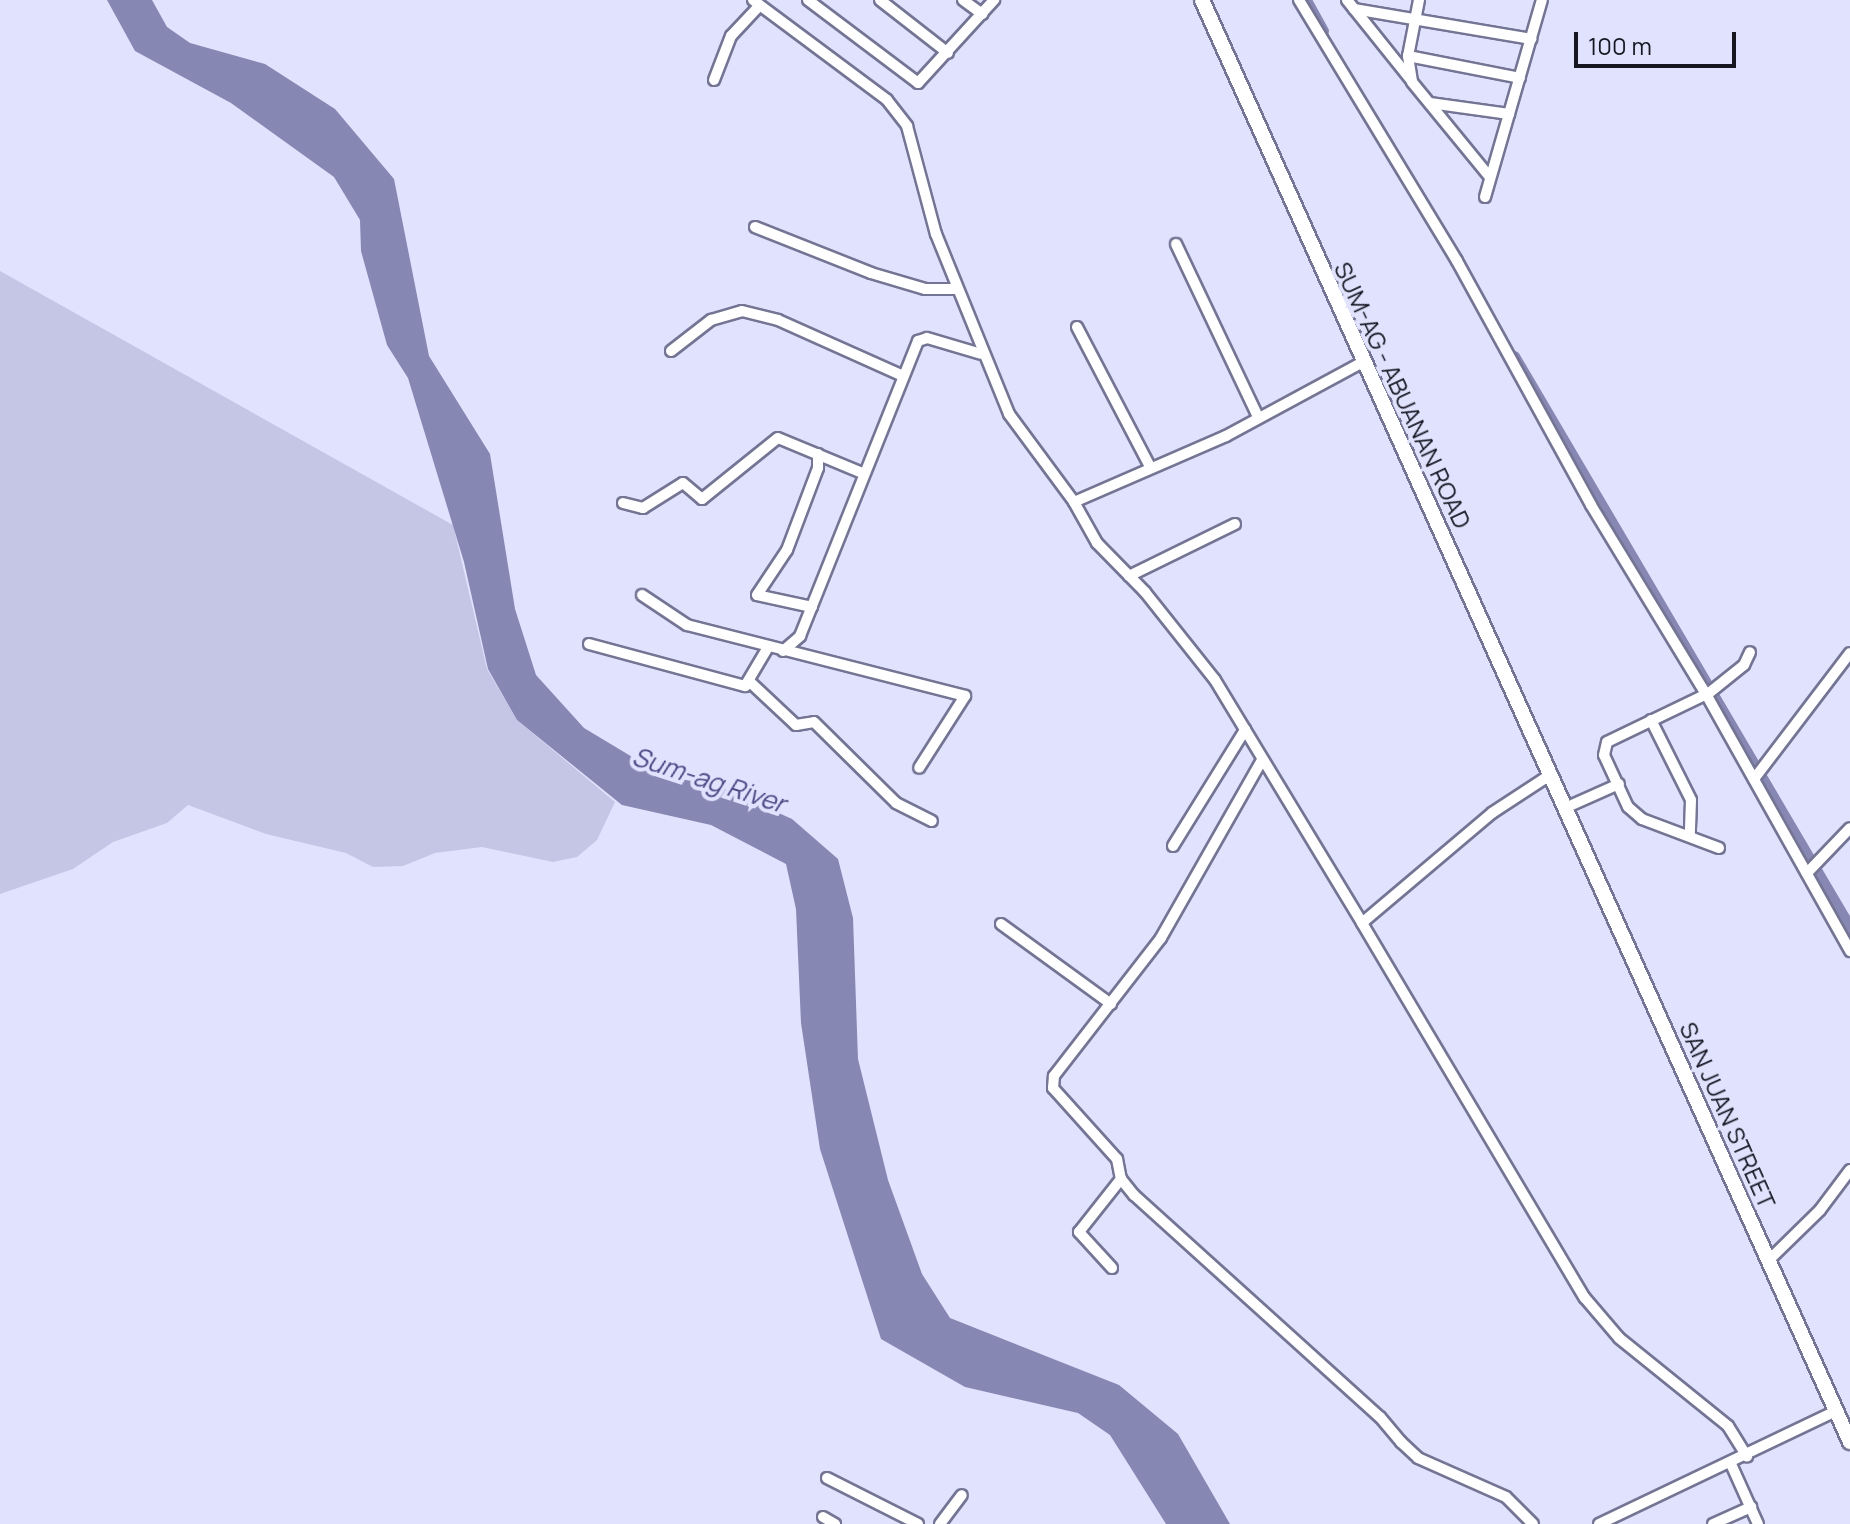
<!DOCTYPE html>
<html>
<head>
<meta charset="utf-8">
<style>
  body { margin:0 }
  #map { position:relative; width:1850px; height:1524px; overflow:hidden; background:#e0e2fe; font-family:Manrope,sans-serif }
  div>[style] { position:absolute }
  .green>* { inset:0; background:#c5c6e6 }
  .water>* { inset:0; background:#8687b2 }
  .canal>* { height:11px; margin:-5.5px; padding:0 5.5px; transform-origin:5.5px; border-radius:5.5px; background:#8687b2 }
  .roads { filter:drop-shadow(2px 0 #747594) drop-shadow(-2px 0 #747594) drop-shadow(0 2px #747594) drop-shadow(0 -2px #747594) }
  .minor>* { height:10px; margin:-5px; padding:0 5px; transform-origin:5px; border-radius:5px; background:#fff }
  .secondary>* { height:14px; margin:-7px; padding:0 7px; transform-origin:7px; border-radius:7px; background:#fff }
  span { translate:-50% -50%; white-space:nowrap; text-align:center; line-height:1.15; -webkit-text-stroke:8px #e0e2fe; paint-order:stroke }
  .street-label { font-size:24px; color:#171723 }
  .water-label { font-size:26px; color:#4d4b86; font-style:italic }
  .scale { position:absolute; left:1574px; top:32px; width:162px; height:36px; box-sizing:border-box; border:4px solid #171723; border-top:0; padding-left:10px; font-size:24px; line-height:28px; white-space:nowrap; color:#171723; -webkit-text-stroke:6px #e0e2fe; paint-order:stroke }
</style>
</head>
<body>
<div id="map">
  <div class="green">
    <div style="clip-path:polygon(0 271px,453px 525px,487px 669px,517px 720px,615px 802px,597px 840px,577px 857px,553px 862px,482px 847px,435px 853px,403px 866px,373px 867px,346px 853px,266px 834px,188px 805px,167px 823px,113px 842px,73px 869px,0 894px)"></div>
  </div>
  <div class="water">
    <div style="clip-path:polygon(107px 0,152px 0,167px 27px,190px 43px,265px 64px,335px 109px,394px 179px,429px 356px,490px 454px,515px 609px,536px 675px,584px 728px,664px 776px,719px 786px,792px 819px,838px 859px,853px 918px,858px 1059px,888px 1180px,922px 1274px,950px 1318px,1119px 1385px,1178px 1434px,1230px 1524px,1166px 1524px,1110px 1435px,1078px 1413px,965px 1387px,881px 1339px,820px 1149px,801px 1023px,796px 909px,786px 864px,711px 825px,622px 805px,517px 720px,488px 669px,464px 562px,408px 378px,387px 345px,361px 251px,360px 220px,334px 177px,231px 103px,135px 51px)"></div>
  </div>
  <div class="canal">
    <div style="left:1306px;top:0;width:35px;rotate:61deg"></div>
    <div style="left:1514px;top:356px;width:653px;rotate:59.55deg"></div>
    <div style="left:1845px;top:919px;width:22px;rotate:77deg"></div>
  </div>
  <div class="roads">
    <div class="minor">
      <div style="left:753px;top:0;width:167px;rotate:36.7deg"></div>
      <div style="left:887px;top:100px;width:33px;rotate:52deg"></div>
      <div style="left:907px;top:126px;width:112px;rotate:75deg"></div>
      <div style="left:936px;top:234px;width:194px;rotate:67.9deg"></div>
      <div style="left:1009px;top:414px;width:109px;rotate:53.5deg"></div>
      <div style="left:1074px;top:502px;width:47px;rotate:60.7deg"></div>
      <div style="left:1097px;top:543px;width:69px;rotate:45.6deg"></div>
      <div style="left:1145px;top:592px;width:112px;rotate:51.5deg"></div>
      <div style="left:1215px;top:680px;width:284px;rotate:58.8deg"></div>
      <div style="left:808px;top:0;width:138px;rotate:37deg"></div>
      <div style="left:918px;top:83px;width:113px;rotate:-47.5deg"></div>
      <div style="left:880px;top:0;width:86px;rotate:37.9deg"></div>
      <div style="left:963px;top:0;width:24px;rotate:36deg"></div>
      <div style="left:1299px;top:0;width:305px;rotate:58.8deg"></div>
      <div style="left:1457px;top:261px;width:278px;rotate:61.2deg"></div>
      <div style="left:1591px;top:505px;width:221px;rotate:58.7deg"></div>
      <div style="left:1706px;top:694px;width:295px;rotate:60.7deg"></div>
      <div style="left:1347px;top:0;width:102px;rotate:51.3deg"></div>
      <div style="left:1419px;top:0;width:57px;rotate:101.1deg"></div>
      <div style="left:1408px;top:56px;width:26px;rotate:81deg"></div>
      <div style="left:1412px;top:82px;width:122px;rotate:50.7deg"></div>
      <div style="left:1354px;top:9px;width:180px;rotate:9.6deg"></div>
      <div style="left:1408px;top:56px;width:114px;rotate:11.1deg"></div>
      <div style="left:714px;top:80px;width:47px;rotate:-68.9deg"></div>
      <div style="left:731px;top:36px;width:42px;rotate:-46.9deg"></div>
      <div style="left:1430px;top:103px;width:80px;rotate:7.9deg"></div>
      <div style="left:1485px;top:197px;width:205px;rotate:-73.9deg"></div>
      <div style="left:755px;top:227px;width:125px;rotate:21.6deg"></div>
      <div style="left:871px;top:273px;width:56px;rotate:16.5deg"></div>
      <div style="left:925px;top:289px;width:31px"></div>
      <div style="left:1176px;top:244px;width:191px;rotate:64.6deg"></div>
      <div style="left:1077px;top:327px;width:156px;rotate:62.4deg"></div>
      <div style="left:671px;top:351px;width:51px;rotate:-37.8deg"></div>
      <div style="left:711px;top:320px;width:32px;rotate:-16deg"></div>
      <div style="left:742px;top:311px;width:37px;rotate:14deg"></div>
      <div style="left:778px;top:320px;width:135px;rotate:24.1deg"></div>
      <div style="left:1074px;top:502px;width:166px;rotate:-23.5deg"></div>
      <div style="left:1226px;top:436px;width:153px;rotate:-28.4deg"></div>
      <div style="left:623px;top:503px;width:21px;rotate:14deg"></div>
      <div style="left:643px;top:508px;width:47px;rotate:-32deg"></div>
      <div style="left:683px;top:483px;width:25px;rotate:40deg"></div>
      <div style="left:702px;top:499px;width:97px;rotate:-38.8deg"></div>
      <div style="left:778px;top:438px;width:91px;rotate:22.6deg"></div>
      <div style="left:1129px;top:576px;width:118px;rotate:-26.1deg"></div>
      <div style="left:642px;top:595px;width:54px;rotate:33.7deg"></div>
      <div style="left:687px;top:625px;width:287px;rotate:14.3deg"></div>
      <div style="left:965px;top:696px;width:85px;rotate:122.6deg"></div>
      <div style="left:812px;top:607px;width:56px;rotate:-167.7deg"></div>
      <div style="left:757px;top:595px;width:54px;rotate:-56.3deg"></div>
      <div style="left:787px;top:550px;width:88px;rotate:-69.3deg"></div>
      <div style="left:818px;top:468px;width:14px;rotate:-90deg"></div>
      <div style="left:589px;top:644px;width:162px;rotate:15.1deg"></div>
      <div style="left:745px;top:686px;width:43px;rotate:-59.3deg"></div>
      <div style="left:783px;top:651px;width:23px;rotate:-41deg"></div>
      <div style="left:800px;top:636px;width:318px;rotate:-68.2deg"></div>
      <div style="left:918px;top:341px;width:9px;rotate:-18deg"></div>
      <div style="left:927px;top:338px;width:56px;rotate:16.5deg"></div>
      <div style="left:750px;top:682px;width:63px;rotate:43.1deg"></div>
      <div style="left:796px;top:725px;width:18px;rotate:-9deg"></div>
      <div style="left:814px;top:722px;width:115px;rotate:44.6deg"></div>
      <div style="left:896px;top:803px;width:40px;rotate:26.6deg"></div>
      <div style="left:1651px;top:720px;width:89px;rotate:63.4deg"></div>
      <div style="left:1691px;top:800px;width:36px;rotate:92deg"></div>
      <div style="left:1262px;top:760px;width:205px;rotate:119.6deg"></div>
      <div style="left:1161px;top:938px;width:175px;rotate:127.8deg"></div>
      <div style="left:1054px;top:1076px;width:12px;rotate:95deg"></div>
      <div style="left:1053px;top:1088px;width:96px;rotate:48deg"></div>
      <div style="left:1117px;top:1159px;width:20px;rotate:79deg"></div>
      <div style="left:1121px;top:1179px;width:21px;rotate:51deg"></div>
      <div style="left:1134px;top:1195px;width:331px;rotate:42.1deg"></div>
      <div style="left:1380px;top:1417px;width:33px;rotate:50deg"></div>
      <div style="left:1401px;top:1442px;width:23px;rotate:43deg"></div>
      <div style="left:1418px;top:1458px;width:96px;rotate:23.9deg"></div>
      <div style="left:1506px;top:1497px;width:38px;rotate:45deg"></div>
      <div style="left:1550px;top:775px;width:69px;rotate:146.8deg"></div>
      <div style="left:1492px;top:813px;width:170px;rotate:139.8deg"></div>
      <div style="left:1362px;top:923px;width:436px;rotate:59.3deg"></div>
      <div style="left:1585px;top:1298px;width:52px;rotate:49.6deg"></div>
      <div style="left:1619px;top:1338px;width:140px;rotate:38.9deg"></div>
      <div style="left:1728px;top:1426px;width:36px;rotate:58deg"></div>
      <div style="left:1754px;top:779px;width:158px;rotate:-52.7deg"></div>
      <div style="left:1565px;top:808px;width:59px;rotate:-24deg"></div>
      <div style="left:1173px;top:846px;width:137px;rotate:-58.2deg"></div>
      <div style="left:1719px;top:848px;width:82px;rotate:-159.4deg"></div>
      <div style="left:1642px;top:819px;width:18px;rotate:-139deg"></div>
      <div style="left:1628px;top:807px;width:57px;rotate:-114.8deg"></div>
      <div style="left:1604px;top:755px;width:13px;rotate:-77deg"></div>
      <div style="left:1607px;top:742px;width:113px;rotate:-25.7deg"></div>
      <div style="left:1709px;top:693px;width:45px;rotate:-38.7deg"></div>
      <div style="left:1744px;top:665px;width:14px;rotate:-65deg"></div>
      <div style="left:1807px;top:873px;width:62px;rotate:-46.3deg"></div>
      <div style="left:1001px;top:924px;width:136px;rotate:36deg"></div>
      <div style="left:1769px;top:1260px;width:71px;rotate:-44.4deg"></div>
      <div style="left:1820px;top:1210px;width:50px;rotate:-53.1deg"></div>
      <div style="left:1112px;top:1268px;width:49px;rotate:-132.5deg"></div>
      <div style="left:1079px;top:1232px;width:68px;rotate:-51.6deg"></div>
      <div style="left:1731px;top:1464px;width:66px;rotate:65.8deg"></div>
      <div style="left:827px;top:1478px;width:102px;rotate:26.8deg"></div>
      <div style="left:823px;top:1517px;width:14px;rotate:30deg"></div>
      <div style="left:940px;top:1524px;width:36px;rotate:-53deg"></div>
      <div style="left:1599px;top:1524px;width:263px;rotate:-25.5deg"></div>
      <div style="left:1713px;top:1524px;width:42px;rotate:-24.1deg"></div>
    </div>
    <div class="secondary">
      <div style="left:1202px;top:0;width:1581px;rotate:65.8deg"></div>
    </div>
  </div>
  <div class="street-label">
    <span style="left:1403px;top:395px;rotate:65deg">SUM-AG - ABUANAN ROAD</span>
    <span style="left:1728px;top:1115px;rotate:66deg">SAN JUAN STREET</span>
  </div>
  <div class="water-label">
    <span style="left:709px;top:780px;rotate:18deg">Sum-ag River</span>
  </div>
  <div class="scale">100 m</div>
</div>
</body>
</html>
